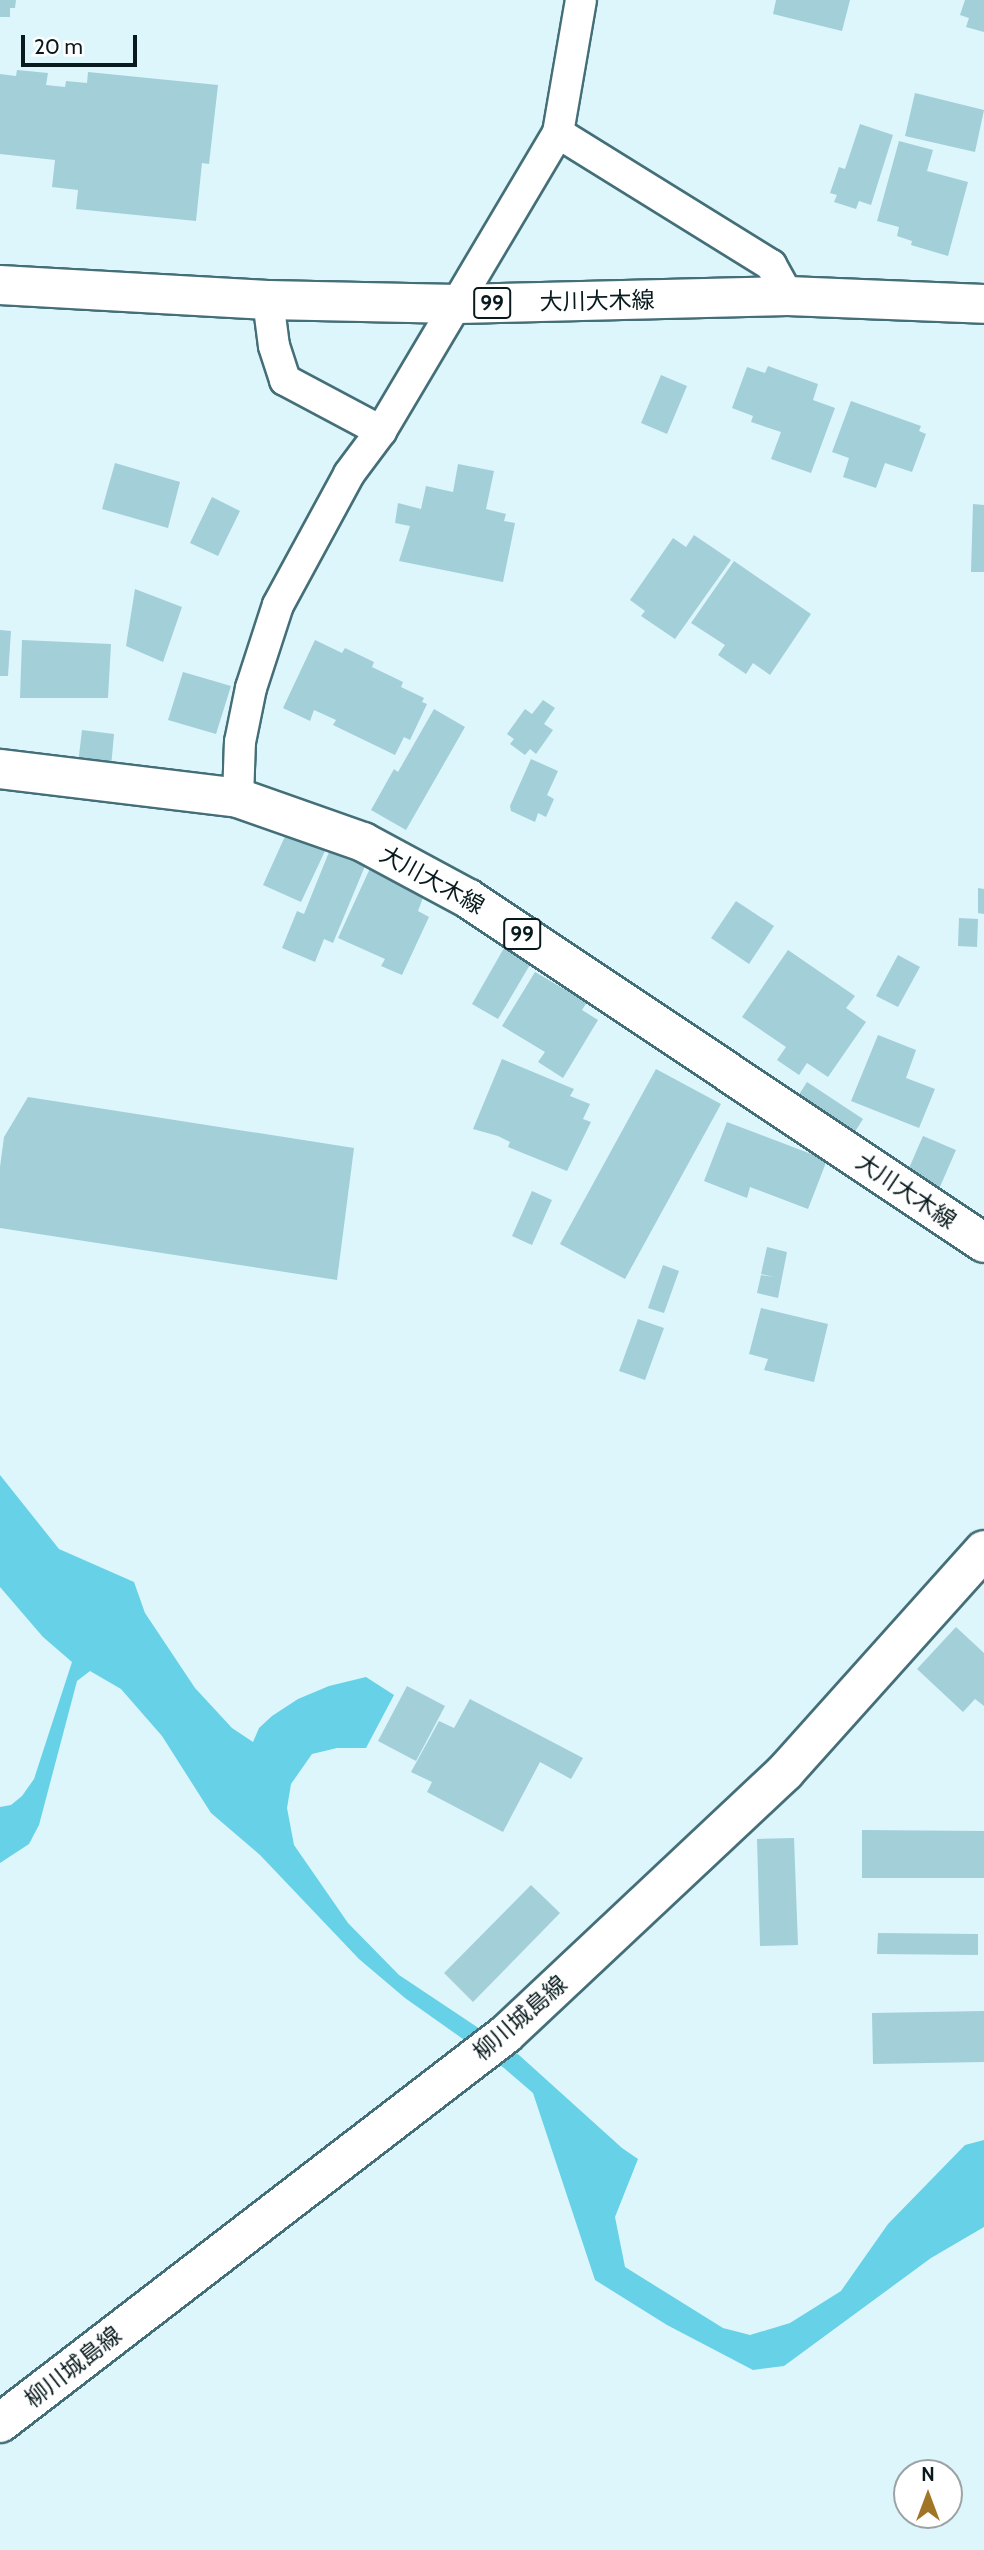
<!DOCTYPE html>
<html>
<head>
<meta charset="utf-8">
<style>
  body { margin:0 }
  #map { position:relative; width:984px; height:2550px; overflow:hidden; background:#dcf6fc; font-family:Cabin,"Noto Sans JP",sans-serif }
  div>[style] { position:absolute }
  .water>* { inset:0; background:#67d1e7 }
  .building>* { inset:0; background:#a3cfd9 }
  .roads { filter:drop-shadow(2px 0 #456f78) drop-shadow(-2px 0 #456f78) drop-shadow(0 2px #456f78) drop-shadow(0 -2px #456f78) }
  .minor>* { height:30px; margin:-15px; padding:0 15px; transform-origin:15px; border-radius:15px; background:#fff }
  .secondary>* { height:38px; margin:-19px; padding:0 19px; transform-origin:19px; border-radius:19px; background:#fff }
  .primary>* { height:38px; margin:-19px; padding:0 19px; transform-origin:19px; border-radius:19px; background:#fff }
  span { translate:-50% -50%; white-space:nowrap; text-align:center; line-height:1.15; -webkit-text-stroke:5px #fff; paint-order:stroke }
  .shield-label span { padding:2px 5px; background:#fff; border:2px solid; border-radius:5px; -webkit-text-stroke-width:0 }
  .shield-label { font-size:21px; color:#081a1d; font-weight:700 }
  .street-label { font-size:23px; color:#081a1d }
  .north { position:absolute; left:893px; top:2459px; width:70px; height:70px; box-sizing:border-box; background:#fff; border:2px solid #9ca3a5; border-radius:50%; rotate:0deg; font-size:19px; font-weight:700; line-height:28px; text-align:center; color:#081a1d }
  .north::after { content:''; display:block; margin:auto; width:24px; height:32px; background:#a17526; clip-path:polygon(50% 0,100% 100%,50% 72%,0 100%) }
  .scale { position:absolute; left:21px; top:35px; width:116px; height:32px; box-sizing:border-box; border:4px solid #081a1d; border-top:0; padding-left:9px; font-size:21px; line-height:24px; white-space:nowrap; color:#081a1d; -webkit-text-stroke:5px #fff; paint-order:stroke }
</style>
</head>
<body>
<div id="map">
  <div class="water">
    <div style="clip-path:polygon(0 1475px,59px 1549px,134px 1582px,145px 1613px,195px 1688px,232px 1728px,253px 1742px,259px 1728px,272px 1716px,298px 1699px,329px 1686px,366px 1677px,394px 1695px,366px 1748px,337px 1748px,312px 1754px,291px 1784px,287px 1808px,294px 1845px,348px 1923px,399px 1975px,519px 2055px,622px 2148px,638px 2159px,615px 2217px,625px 2267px,723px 2328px,750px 2335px,790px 2323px,841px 2291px,888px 2224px,965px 2145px,984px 2140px,984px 2227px,931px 2258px,784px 2366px,753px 2370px,667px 2325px,595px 2280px,533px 2093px,504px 2068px,405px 1998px,359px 1959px,260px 1855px,211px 1813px,162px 1736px,121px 1689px,90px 1671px,77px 1681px,39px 1825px,29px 1844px,0 1863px,0 1807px,11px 1805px,22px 1796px,34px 1779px,72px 1662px,43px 1637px,0 1587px)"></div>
  </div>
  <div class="building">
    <div style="clip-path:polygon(0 0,16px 0,15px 8px,10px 8px,10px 17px,0 17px)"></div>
    <div style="clip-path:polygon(776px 0,850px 0,842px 31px,773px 14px)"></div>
    <div style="clip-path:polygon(965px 0,984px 0,984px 32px,966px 27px,969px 18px,960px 15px)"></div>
    <div style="clip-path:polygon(17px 70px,48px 73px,46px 85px,65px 87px,66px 81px,87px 83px,88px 72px,218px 85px,209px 164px,202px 163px,196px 221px,76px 209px,78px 190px,52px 187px,55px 160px,0 154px,0 74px,16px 76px)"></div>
    <div style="clip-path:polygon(915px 93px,984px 110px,975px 152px,905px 136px)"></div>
    <div style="clip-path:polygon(860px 124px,893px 135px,871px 205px,859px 201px,856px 209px,834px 202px,837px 195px,830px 193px,839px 167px,845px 169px)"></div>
    <div style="clip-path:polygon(899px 141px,933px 150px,927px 171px,968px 182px,948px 256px,911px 245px,912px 241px,897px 236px,899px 227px,877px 221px)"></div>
    <div style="clip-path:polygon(768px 366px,818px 384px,813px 400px,835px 408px,811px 473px,771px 459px,781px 432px,751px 422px,753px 416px,732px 408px,747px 367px,765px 373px)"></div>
    <div style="clip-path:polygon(661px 375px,687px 386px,667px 434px,641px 423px)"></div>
    <div style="clip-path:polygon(851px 401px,921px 426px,919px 431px,926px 434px,912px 472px,885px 463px,876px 488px,843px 477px,849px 458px,832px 452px)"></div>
    <div style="clip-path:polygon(115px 463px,180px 482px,168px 528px,102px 509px)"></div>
    <div style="clip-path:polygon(458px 464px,494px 471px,486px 509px,506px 514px,504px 521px,515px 523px,503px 582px,399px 561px,410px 526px,395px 523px,398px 503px,421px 509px,426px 486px,453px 492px)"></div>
    <div style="clip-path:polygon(212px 497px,240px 511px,218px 556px,190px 543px)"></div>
    <div style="clip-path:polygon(973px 504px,984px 505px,984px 572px,971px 572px)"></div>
    <div style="clip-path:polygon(694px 535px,731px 560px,675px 639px,641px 616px,645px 611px,630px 600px,673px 538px,686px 547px)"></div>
    <div style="clip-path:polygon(734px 561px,811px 614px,770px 675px,753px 663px,746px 674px,718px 655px,725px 645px,691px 623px)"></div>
    <div style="clip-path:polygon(135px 589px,182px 607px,163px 662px,126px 646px)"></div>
    <div style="clip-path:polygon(0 630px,11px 631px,8px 676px,0 676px)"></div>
    <div style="clip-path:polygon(22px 640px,111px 644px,108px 698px,20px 698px)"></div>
    <div style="clip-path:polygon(315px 640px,342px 653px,345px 648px,374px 662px,372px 667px,403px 682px,401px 687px,424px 698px,422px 702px,427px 704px,410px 740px,404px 737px,395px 755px,333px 725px,336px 720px,314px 710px,310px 721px,283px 708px)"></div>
    <div style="clip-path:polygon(183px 672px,231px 686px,216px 734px,168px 720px)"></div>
    <div style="clip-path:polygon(543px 700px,555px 708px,544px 724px,553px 730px,536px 754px,530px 749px,525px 755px,510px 744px,514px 739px,507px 734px,525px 709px,532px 714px)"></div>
    <div style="clip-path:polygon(434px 709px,465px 727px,406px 830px,371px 810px,394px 769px,398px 772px)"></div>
    <div style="clip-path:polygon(82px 730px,114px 734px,111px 767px,78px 764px)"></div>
    <div style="clip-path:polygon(531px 759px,558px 771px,547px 795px,554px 799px,546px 817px,538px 813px,535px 822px,511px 811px,510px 806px)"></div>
    <div style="clip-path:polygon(286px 834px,325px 851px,301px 902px,263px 885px)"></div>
    <div style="clip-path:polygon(329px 852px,365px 866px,333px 943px,324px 939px,315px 962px,282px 948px,297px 911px,304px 914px)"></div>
    <div style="clip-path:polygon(372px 864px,424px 895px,418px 911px,429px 917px,402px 975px,381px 966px,385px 959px,338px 938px)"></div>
    <div style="clip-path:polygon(978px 888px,984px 889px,984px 914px,978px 913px)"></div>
    <div style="clip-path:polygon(736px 901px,774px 926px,749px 964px,711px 938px)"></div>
    <div style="clip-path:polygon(959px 918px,978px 919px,977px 947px,958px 946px)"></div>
    <div style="clip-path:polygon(504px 948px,531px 963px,498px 1019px,472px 1004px)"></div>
    <div style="clip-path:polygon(788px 950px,855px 996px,846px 1008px,866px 1022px,828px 1077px,807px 1063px,799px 1075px,777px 1060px,786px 1047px,742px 1017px)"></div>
    <div style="clip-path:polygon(898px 955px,920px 967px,898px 1007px,876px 996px)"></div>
    <div style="clip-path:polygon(535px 972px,564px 989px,566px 985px,589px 999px,582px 1010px,598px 1020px,563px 1078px,538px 1062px,545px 1052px,502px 1026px)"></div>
    <div style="clip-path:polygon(878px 1035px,916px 1050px,906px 1078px,935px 1089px,919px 1128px,851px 1101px)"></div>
    <div style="clip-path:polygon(502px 1059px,574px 1089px,570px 1096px,590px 1104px,583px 1119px,591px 1122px,567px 1171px,508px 1147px,510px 1142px,498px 1136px,473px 1129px)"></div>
    <div style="clip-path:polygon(656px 1069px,721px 1104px,625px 1279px,560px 1244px)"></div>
    <div style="clip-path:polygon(807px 1082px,863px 1119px,849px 1141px,793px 1104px)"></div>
    <div style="clip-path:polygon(28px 1097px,354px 1148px,337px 1280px,0 1228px,0 1167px,4px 1137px)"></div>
    <div style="clip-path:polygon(727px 1122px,827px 1160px,808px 1209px,750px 1187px,747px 1198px,704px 1181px)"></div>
    <div style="clip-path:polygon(923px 1136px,956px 1150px,939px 1189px,906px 1175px)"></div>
    <div style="clip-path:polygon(532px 1191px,552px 1200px,532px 1245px,512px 1236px)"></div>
    <div style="clip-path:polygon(767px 1247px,787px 1252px,778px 1298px,757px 1293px,761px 1275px,774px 1277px,761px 1274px)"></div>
    <div style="clip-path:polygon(663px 1265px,679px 1271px,664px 1313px,648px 1308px)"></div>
    <div style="clip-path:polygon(761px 1308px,828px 1324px,814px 1382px,764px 1370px,768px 1359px,749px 1354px)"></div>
    <div style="clip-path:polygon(638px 1319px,664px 1328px,645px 1380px,619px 1371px)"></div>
    <div style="clip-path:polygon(956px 1627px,984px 1653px,984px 1706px,975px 1699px,963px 1712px,917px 1669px)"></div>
    <div style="clip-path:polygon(407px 1686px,445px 1706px,416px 1761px,378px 1741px)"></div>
    <div style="clip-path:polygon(470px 1699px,583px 1758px,571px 1779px,540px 1762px,503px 1832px,427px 1792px,432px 1782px,411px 1772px,439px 1721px,454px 1728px)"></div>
    <div style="clip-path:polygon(862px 1830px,984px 1831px,984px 1878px,862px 1878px)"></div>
    <div style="clip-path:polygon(794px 1838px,798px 1945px,760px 1946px,757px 1839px)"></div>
    <div style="clip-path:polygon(531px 1885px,560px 1913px,473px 2002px,444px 1973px)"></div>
    <div style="clip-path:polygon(878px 1933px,978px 1934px,978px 1955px,877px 1954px)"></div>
    <div style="clip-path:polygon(984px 2011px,984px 2062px,873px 2064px,872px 2013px)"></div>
  </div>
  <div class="roads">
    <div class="minor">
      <div style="left:558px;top:133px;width:251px;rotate:31.8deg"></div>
      <div style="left:771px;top:265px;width:35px;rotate:61deg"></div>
      <div style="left:268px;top:300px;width:46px;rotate:82.6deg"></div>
      <div style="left:274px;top:346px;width:36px;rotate:72deg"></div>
      <div style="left:285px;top:380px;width:109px;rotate:28deg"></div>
      <div style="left:238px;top:798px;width:56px;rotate:-88deg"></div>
      <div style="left:240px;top:742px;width:55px;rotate:-78.5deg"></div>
      <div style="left:251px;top:688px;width:87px;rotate:-72deg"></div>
      <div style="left:278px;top:605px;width:149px;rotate:-61.5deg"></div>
      <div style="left:349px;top:474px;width:54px;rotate:-53.3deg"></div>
      <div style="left:381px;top:431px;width:347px;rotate:-59.3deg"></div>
      <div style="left:558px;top:133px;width:135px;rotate:-80.2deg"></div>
    </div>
    <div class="secondary">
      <div style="left:0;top:2423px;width:638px;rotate:-37.55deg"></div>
      <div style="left:506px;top:2034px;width:383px;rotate:-43.2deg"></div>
      <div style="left:785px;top:1772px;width:298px;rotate:-48.1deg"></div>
    </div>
    <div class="primary">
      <div style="left:0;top:285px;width:268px;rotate:3.2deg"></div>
      <div style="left:268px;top:300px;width:189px;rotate:1.2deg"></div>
      <div style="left:457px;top:304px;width:331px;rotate:-1.4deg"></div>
      <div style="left:788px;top:296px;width:196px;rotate:2.3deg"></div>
      <div style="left:0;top:769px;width:240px;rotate:6.9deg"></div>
      <div style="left:238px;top:798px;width:133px;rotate:19.4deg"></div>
      <div style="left:363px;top:842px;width:120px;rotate:28.3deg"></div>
      <div style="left:469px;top:899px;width:619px;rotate:33.74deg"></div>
    </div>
  </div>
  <div class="shield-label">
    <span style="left:492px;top:303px">99</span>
    <span style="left:522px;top:934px">99</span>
  </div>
  <div class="street-label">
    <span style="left:597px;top:301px;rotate:-1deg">大川大木線</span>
    <span style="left:432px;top:880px;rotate:29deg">大川大木線</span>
    <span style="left:906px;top:1191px;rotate:34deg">大川大木線</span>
    <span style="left:520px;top:2018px;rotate:-41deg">柳川城島線</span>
    <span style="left:73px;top:2367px;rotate:-38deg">柳川城島線</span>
  </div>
  <div class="north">N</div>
  <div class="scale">20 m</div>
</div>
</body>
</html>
